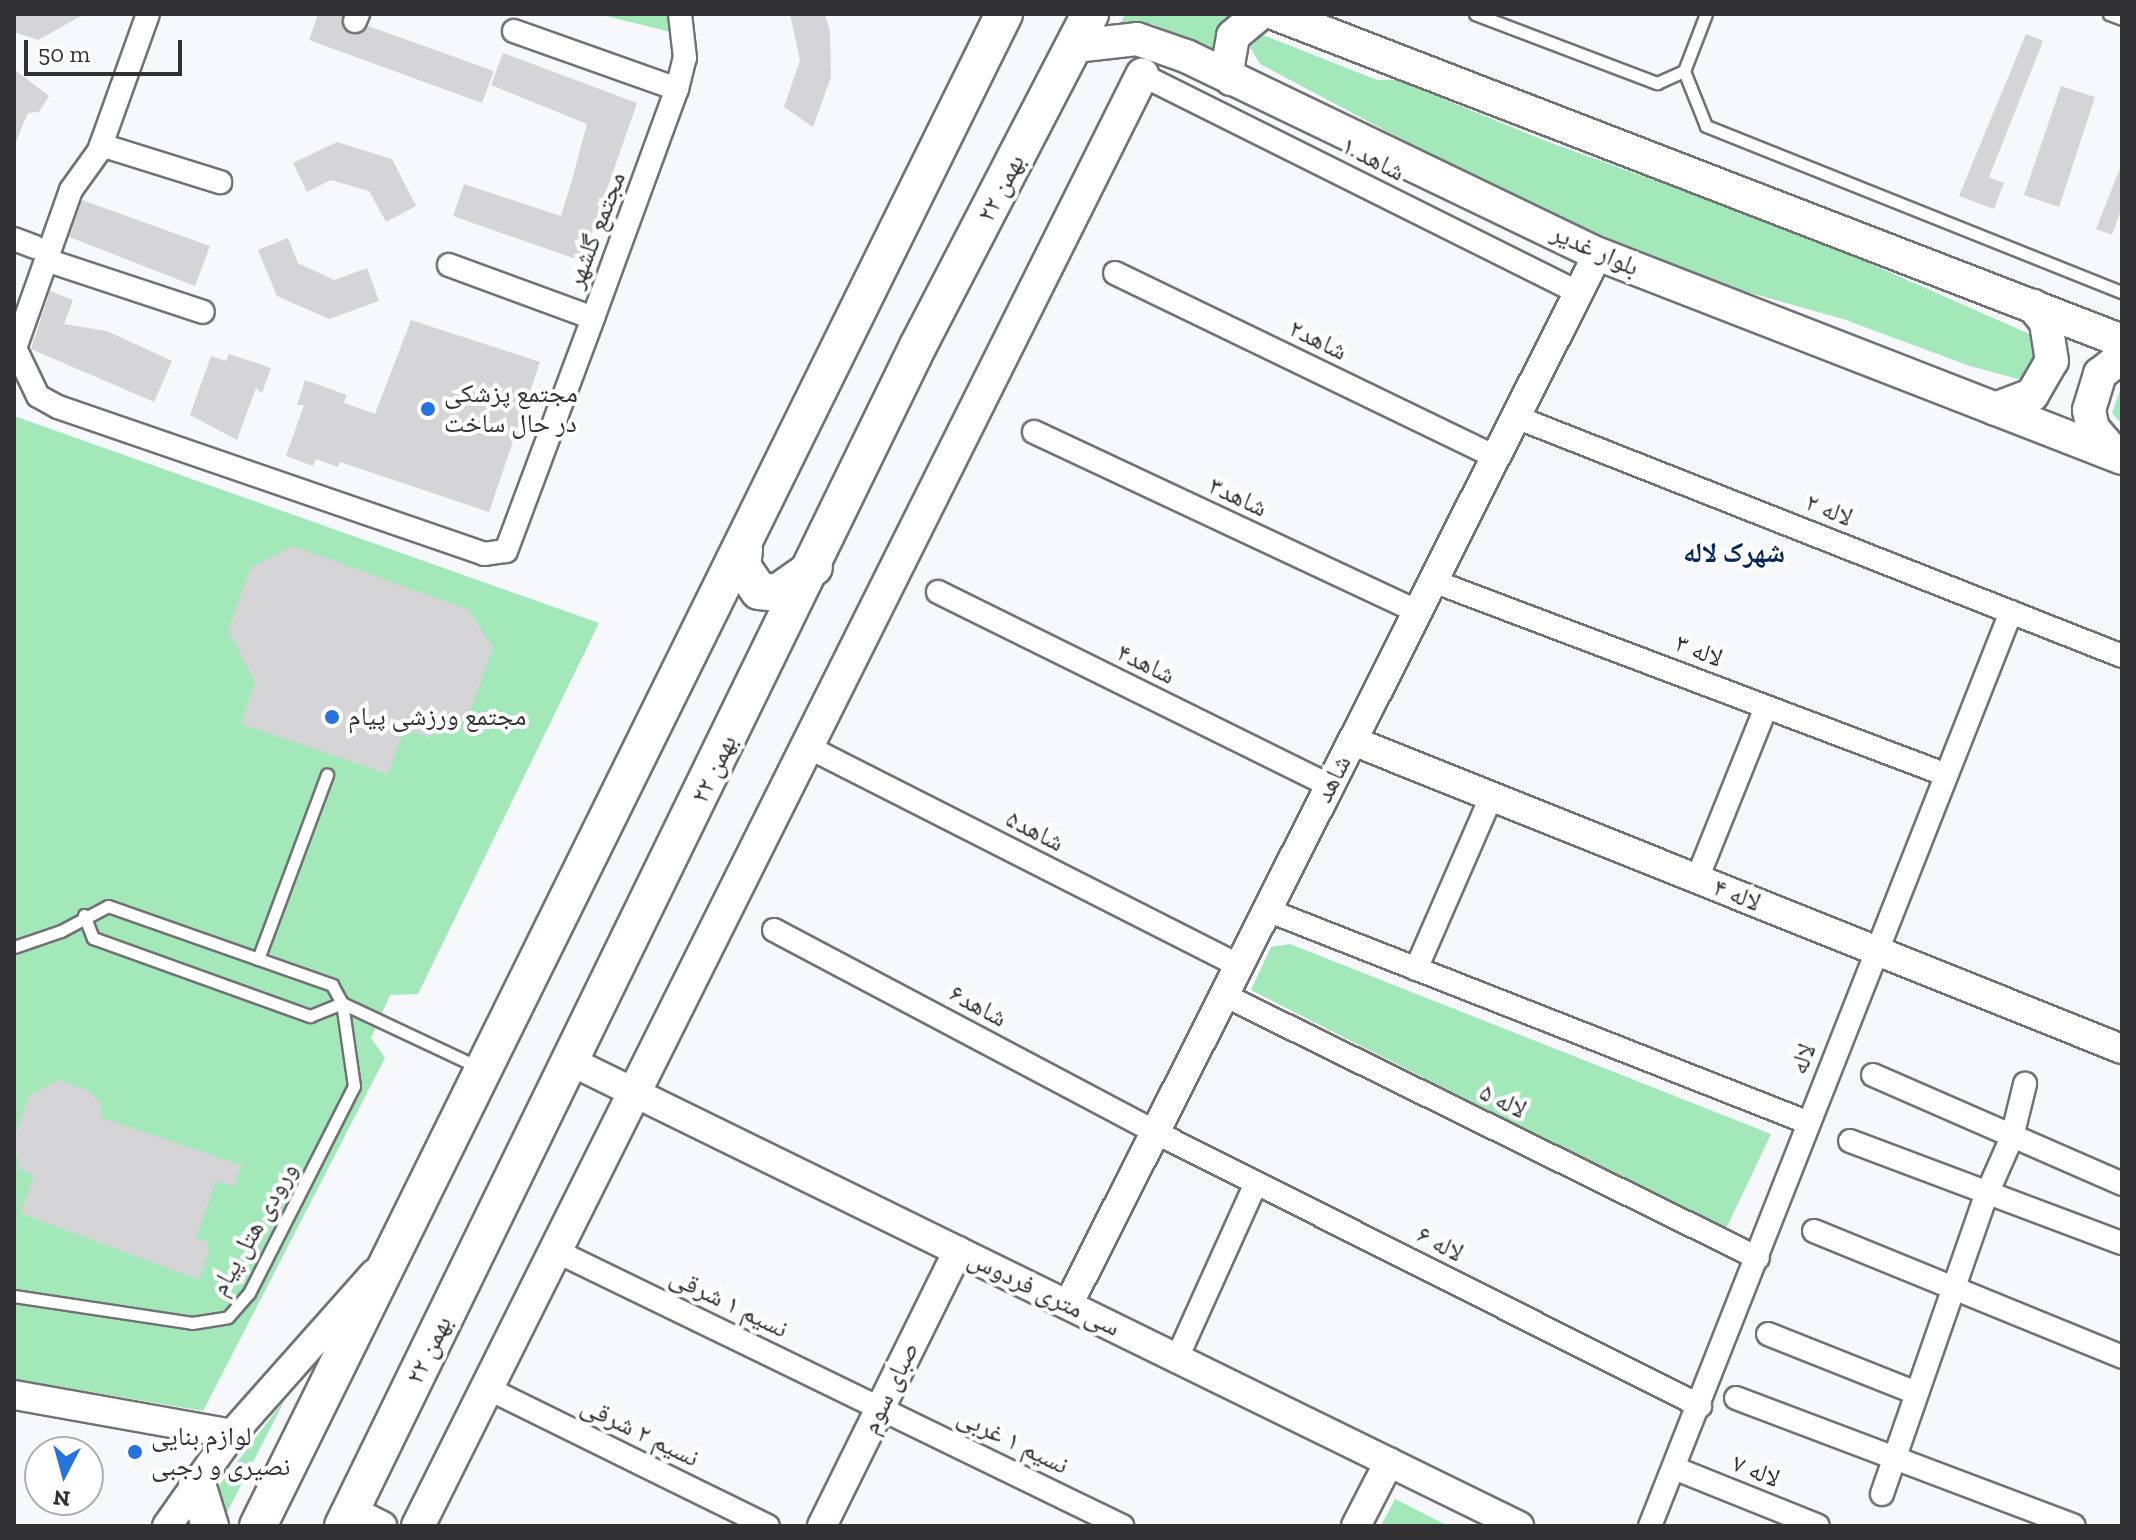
<!DOCTYPE html>
<html>
<head>
<meta charset="utf-8">
<style>
  body { margin:0 }
  #map { position:relative; width:2136px; height:1540px; overflow:hidden; background:#f6f8fb; font-family:"Zilla Slab","Noto Naskh Arabic",serif }
  div>[style] { position:absolute }
  .green>* { inset:0; background:#a3e8b9 }
  .building>* { inset:0; background:#d5d5d8 }
  .roads { filter:drop-shadow(2px 0 #707275) drop-shadow(-2px 0 #707275) drop-shadow(0 2px #707275) drop-shadow(0 -2px #707275) }
  .service>* { height:11px; margin:-5.5px; padding:0 5.5px; transform-origin:5.5px; border-radius:5.5px; background:#fff }
  .minor>* { height:22px; margin:-11px; padding:0 11px; transform-origin:11px; border-radius:11px; background:#fff }
  .tertiary>* { height:28px; margin:-14px; padding:0 14px; transform-origin:14px; border-radius:14px; background:#fff }
  .secondary>* { height:32px; margin:-16px; padding:0 16px; transform-origin:16px; border-radius:16px; background:#fff }
  .trunk>* { height:36px; margin:-18px; padding:0 18px; transform-origin:18px; border-radius:18px; background:#fff }
  .dots>* { width:22px; height:22px; translate:-50% -50%; box-sizing:border-box; border:4px solid #fff; border-radius:50% }
  span { translate:-50% -50%; white-space:nowrap; text-align:center; line-height:1.15; -webkit-text-stroke:8px #fff; paint-order:stroke }
  .street-label { font-size:26px; color:#313133 }
  .poi-label { font-size:26px; color:#313133 }
  .left { translate:0 -50%; text-align:left }
  .neighbourhood-label { font-size:28px; color:#04285b; font-weight:700 }
  .frame { position:absolute; inset:0; border:16px solid #313133; pointer-events:none }
  .north { position:absolute; left:24px; top:1436px; width:80px; height:80px; box-sizing:border-box; background:#fff; border:2px solid #adadad; border-radius:50%; rotate:186deg; font-size:22px; font-weight:700; line-height:32px; text-align:center; color:#313133 }
  .north::after { content:''; display:block; margin:auto; width:28px; height:36px; background:#2773de; clip-path:polygon(50% 0,100% 100%,50% 72%,0 100%) }
  .scale { position:absolute; left:24px; top:40px; width:158px; height:36px; box-sizing:border-box; border:4px solid #313133; border-top:0; padding-left:10px; font-size:24px; line-height:28px; white-space:nowrap; color:#313133; -webkit-text-stroke:6px #fff; paint-order:stroke }
</style>
</head>
<body>
<div id="map">
  <div class="green">
    <div style="clip-path:polygon(598px 14px,667px 14px,671px 32px)"></div>
    <div style="clip-path:polygon(1125px 14px,1227px 14px,1240px 19px,1218px 53px,1152px 24px,1120px 25px)"></div>
    <div style="clip-path:polygon(1263px 35px,1377px 80px,1397px 80px,1543px 140px,1805px 235px,2036px 337px,2037px 374px,2018px 379px,1970px 366px,1843px 319px,1647px 264px,1542px 214px,1260px 64px,1250px 47px)"></div>
    <div style="clip-path:polygon(2122px 385px,2122px 424px,2112px 413px)"></div>
    <div style="clip-path:polygon(14px 416px,599px 623px,418px 994px,390px 995px,371px 1038px,385px 1058px,203px 1411px,14px 1379px)"></div>
    <div style="clip-path:polygon(1290px 944px,1771px 1134px,1725px 1231px,1251px 990px,1271px 947px)"></div>
    <div style="clip-path:polygon(286px 1398px,220px 1526px,188px 1526px)"></div>
    <div style="clip-path:polygon(1395px 1499px,1448px 1526px,1381px 1526px)"></div>
  </div>
  <div class="building">
    <div style="clip-path:polygon(14px 14px,85px 14px,38px 40px,14px 32px)"></div>
    <div style="clip-path:polygon(318px 14px,342px 16px,343px 29px,350px 34px,368px 26px,494px 71px,482px 103px,309px 40px)"></div>
    <div style="clip-path:polygon(790px 14px,825px 14px,830px 32px,831px 77px,813px 127px,784px 107px,800px 60px)"></div>
    <div style="clip-path:polygon(2026px 34px,2043px 41px,1989px 177px,2004px 183px,1994px 209px,1959px 196px)"></div>
    <div style="clip-path:polygon(503px 53px,637px 103px,582px 261px,453px 216px,464px 184px,561px 216px,570px 187px,587px 124px,491px 85px)"></div>
    <div style="clip-path:polygon(14px 69px,49px 96px,39px 112px,28px 113px,14px 146px)"></div>
    <div style="clip-path:polygon(2061px 86px,2095px 97px,2059px 207px,2024px 195px)"></div>
    <div style="clip-path:polygon(337px 142px,392px 159px,416px 206px,386px 222px,369px 191px,331px 180px,307px 192px,293px 163px)"></div>
    <div style="clip-path:polygon(2122px 163px,2122px 207px,2112px 235px,2096px 229px)"></div>
    <div style="clip-path:polygon(82px 200px,210px 246px,195px 286px,69px 237px)"></div>
    <div style="clip-path:polygon(288px 238px,298px 263px,334px 280px,367px 268px,379px 301px,329px 319px,277px 296px,258px 250px)"></div>
    <div style="clip-path:polygon(50px 291px,73px 300px,64px 324px,107px 331px,172px 361px,154px 402px,31px 349px)"></div>
    <div style="clip-path:polygon(411px 320px,540px 362px,489px 512px,340px 462px,338px 467px,316px 459px,313px 466px,286px 456px,304px 405px,297px 405px,305px 380px,347px 395px,344px 403px,375px 414px)"></div>
    <div style="clip-path:polygon(229px 354px,271px 368px,262px 393px,256px 388px,237px 440px,190px 415px,211px 356px,226px 361px)"></div>
    <div style="clip-path:polygon(293px 546px,469px 610px,493px 648px,469px 714px,428px 737px,404px 729px,388px 774px,241px 724px,255px 682px,228px 631px,251px 567px)"></div>
    <div style="clip-path:polygon(58px 1080px,89px 1091px,101px 1103px,102px 1118px,241px 1165px,234px 1187px,216px 1181px,196px 1238px,207px 1242px,209px 1253px,199px 1280px,20px 1213px,34px 1176px,19px 1169px,14px 1137px,29px 1096px)"></div>
  </div>
  <div class="roads">
    <div class="service">
      <div style="left:1475px;top:14px;width:195px;rotate:20.8deg"></div>
      <div style="left:1657px;top:83px;width:30px;rotate:-24deg"></div>
      <div style="left:1684px;top:71px;width:61px;rotate:-68.9deg"></div>
      <div style="left:2109px;top:14px;width:14px;rotate:21deg"></div>
      <div style="left:1684px;top:71px;width:59px;rotate:68.2deg"></div>
      <div style="left:1706px;top:126px;width:448px;rotate:21.8deg"></div>
      <div style="left:84px;top:915px;width:25px;rotate:69deg"></div>
      <div style="left:93px;top:938px;width:231px;rotate:19.8deg"></div>
      <div style="left:310px;top:1016px;width:35px;rotate:-22deg"></div>
      <div style="left:14px;top:947px;width:50px;rotate:-18.8deg"></div>
      <div style="left:61px;top:931px;width:53px;rotate:-28deg"></div>
      <div style="left:108px;top:906px;width:238px;rotate:19.4deg"></div>
      <div style="left:332px;top:985px;width:21px;rotate:61deg"></div>
      <div style="left:342px;top:1003px;width:150px;rotate:25.2deg"></div>
      <div style="left:258px;top:959px;width:197px;rotate:-69.5deg"></div>
      <div style="left:14px;top:1296px;width:180px;rotate:8.6deg"></div>
      <div style="left:192px;top:1323px;width:36px;rotate:-9deg"></div>
      <div style="left:228px;top:1317px;width:32px;rotate:-49deg"></div>
      <div style="left:249px;top:1293px;width:232px;rotate:-63.1deg"></div>
      <div style="left:354px;top:1086px;width:84px;rotate:-98.2deg"></div>
    </div>
    <div class="minor">
      <div style="left:148px;top:14px;width:145px;rotate:109.7deg"></div>
      <div style="left:99px;top:151px;width:48px;rotate:125.7deg"></div>
      <div style="left:71px;top:190px;width:168px;rotate:109.5deg"></div>
      <div style="left:15px;top:348px;width:53px;rotate:64.4deg"></div>
      <div style="left:38px;top:396px;width:23px;rotate:29deg"></div>
      <div style="left:58px;top:407px;width:451px;rotate:19deg"></div>
      <div style="left:484px;top:554px;width:22px;rotate:-8deg"></div>
      <div style="left:506px;top:551px;width:249px;rotate:-69.5deg"></div>
      <div style="left:355px;top:21px;width:8px;rotate:-67deg"></div>
      <div style="left:514px;top:31px;width:173px;rotate:19.6deg"></div>
      <div style="left:1142px;top:75px;width:488px;rotate:26.5deg"></div>
      <div style="left:101px;top:145px;width:125px;rotate:17.3deg"></div>
      <div style="left:14px;top:239px;width:22px;rotate:21deg"></div>
      <div style="left:46px;top:260px;width:165px;rotate:18.3deg"></div>
      <div style="left:449px;top:265px;width:153px;rotate:20.2deg"></div>
      <div style="left:593px;top:318px;width:244px;rotate:-69.9deg"></div>
      <div style="left:677px;top:89px;width:32px;rotate:-76deg"></div>
      <div style="left:685px;top:58px;width:44px;rotate:-96.5deg"></div>
      <div style="left:1115px;top:273px;width:423px;rotate:25.8deg"></div>
      <div style="left:1516px;top:417px;width:651px;rotate:21.52deg"></div>
      <div style="left:1034px;top:432px;width:424px;rotate:25.1deg"></div>
      <div style="left:1433px;top:581px;width:546px;rotate:20.69deg"></div>
      <div style="left:938px;top:592px;width:437px;rotate:26.3deg"></div>
      <div style="left:806px;top:746px;width:486px;rotate:26.9deg"></div>
      <div style="left:1697px;top:879px;width:185px;rotate:-68.1deg"></div>
      <div style="left:1267px;top:910px;width:582px;rotate:21.45deg"></div>
      <div style="left:774px;top:930px;width:431px;rotate:27.9deg"></div>
      <div style="left:1155px;top:1132px;width:610px;rotate:26.69deg"></div>
      <div style="left:1416px;top:969px;width:188px;rotate:-66.4deg"></div>
      <div style="left:1224px;top:995px;width:595px;rotate:26.22deg"></div>
      <div style="left:1873px;top:1075px;width:272px;rotate:23.6deg"></div>
      <div style="left:1850px;top:1141px;width:290px;rotate:20.6deg"></div>
      <div style="left:1814px;top:1231px;width:333px;rotate:22.2deg"></div>
      <div style="left:554px;top:1250px;width:632px;rotate:25.92deg"></div>
      <div style="left:1768px;top:1334px;width:159px;rotate:21.7deg"></div>
      <div style="left:1177px;top:1358px;width:192px;rotate:-65.7deg"></div>
      <div style="left:487px;top:1388px;width:313px;rotate:26.2deg"></div>
      <div style="left:1736px;top:1398px;width:361px;rotate:20.7deg"></div>
      <div style="left:1674px;top:1468px;width:155px;rotate:21.9deg"></div>
      <div style="left:1882px;top:1494px;width:316px;rotate:-70.8deg"></div>
      <div style="left:1986px;top:1196px;width:64px;rotate:-66.2deg"></div>
      <div style="left:2012px;top:1137px;width:55px;rotate:-76.2deg"></div>
      <div style="left:1650px;top:1526px;width:983px;rotate:-68.45deg"></div>
    </div>
    <div class="tertiary">
      <div style="left:1353px;top:741px;width:828px;rotate:21.83deg"></div>
      <div style="left:570px;top:1061px;width:1057px;rotate:26.1deg"></div>
      <div style="left:1068px;top:1305px;width:1177px;rotate:-63.24deg"></div>
      <div style="left:14px;top:1395px;width:221px;rotate:10.1deg"></div>
      <div style="left:351px;top:1510px;width:35px;rotate:27deg"></div>
      <div style="left:167px;top:1526px;width:113px;rotate:-54.8deg"></div>
      <div style="left:232px;top:1434px;width:214px;rotate:-48.4deg"></div>
      <div style="left:822px;top:1526px;width:307px;rotate:-63.7deg"></div>
      <div style="left:1356px;top:1526px;width:72px;rotate:-62.7deg"></div>
    </div>
    <div class="secondary">
      <div style="left:1276px;top:14px;width:907px;rotate:21.13deg"></div>
      <div style="left:1075px;top:46px;width:62px;rotate:-6.4deg"></div>
      <div style="left:1137px;top:39px;width:52px;rotate:19.1deg"></div>
      <div style="left:1186px;top:56px;width:457px;rotate:25.7deg"></div>
      <div style="left:1598px;top:254px;width:562px;rotate:21.27deg"></div>
      <div style="left:1231px;top:79px;width:14px;rotate:-102deg"></div>
      <div style="left:1228px;top:65px;width:29px;rotate:-80deg"></div>
      <div style="left:1233px;top:36px;width:34px;rotate:-40deg"></div>
      <div style="left:1995px;top:409px;width:40px;rotate:-21deg"></div>
      <div style="left:2032px;top:395px;width:39px;rotate:-60deg"></div>
      <div style="left:2052px;top:361px;width:39px;rotate:-99deg"></div>
      <div style="left:2046px;top:322px;width:21px;rotate:-129deg"></div>
      <div style="left:2116px;top:455px;width:35px;rotate:-131deg"></div>
      <div style="left:2093px;top:429px;width:19px;rotate:-102deg"></div>
      <div style="left:2089px;top:410px;width:38px;rotate:-73deg"></div>
      <div style="left:2100px;top:374px;width:28px;rotate:-38deg"></div>
      <div style="left:418px;top:1526px;width:1622px;rotate:-63.48deg"></div>
    </div>
    <div class="trunk">
      <div style="left:744px;top:550px;width:16px;rotate:97deg"></div>
      <div style="left:742px;top:566px;width:30px;rotate:56deg"></div>
      <div style="left:759px;top:591px;width:18px;rotate:6deg"></div>
      <div style="left:777px;top:593px;width:45px;rotate:-35.1deg"></div>
      <div style="left:197px;top:1484px;width:44px;rotate:72.8deg"></div>
      <div style="left:258px;top:1526px;width:1686px;rotate:-63.74deg"></div>
      <div style="left:343px;top:1526px;width:1313px;rotate:-64.02deg"></div>
      <div style="left:918px;top:346px;width:374px;rotate:-62.6deg"></div>
    </div>
  </div>
  <div class="dots">
    <div style="left:428px;top:409px;background:#2773de"></div>
    <div style="left:332px;top:717px;background:#2773de"></div>
    <div style="left:135px;top:1452px;background:#2773de"></div>
  </div>
  <div class="street-label">
    <span style="left:1373px;top:159px;rotate:27deg">شاهد ۱</span>
    <span style="left:1001px;top:188px;rotate:-62deg">۲۲ بهمن</span>
    <span style="left:596px;top:230px;rotate:-69deg">مجتمع گلشهر</span>
    <span style="left:1595px;top:250px;rotate:24deg">بلوار غدیر</span>
    <span style="left:1318px;top:340px;rotate:26deg">شاهد۲</span>
    <span style="left:1238px;top:497px;rotate:25deg">شاهد۳</span>
    <span style="left:1829px;top:510px;rotate:22deg">لاله ۲</span>
    <span style="left:1699px;top:651px;rotate:21deg">لاله ۳</span>
    <span style="left:1146px;top:664px;rotate:26deg">شاهد۴</span>
    <span style="left:714px;top:769px;rotate:-64deg">۲۲ بهمن</span>
    <span style="left:1333px;top:779px;rotate:-63deg">شاهد</span>
    <span style="left:1035px;top:831px;rotate:27deg">شاهد۵</span>
    <span style="left:1737px;top:895px;rotate:22deg">لاله ۴</span>
    <span style="left:978px;top:1006px;rotate:28deg">شاهد۶</span>
    <span style="left:1803px;top:1059px;rotate:-69deg">لاله</span>
    <span style="left:1503px;top:1101px;rotate:26deg">لاله ۵</span>
    <span style="left:254px;top:1229px;rotate:-60deg">ورودی هتل پیام</span>
    <span style="left:1440px;top:1244px;rotate:27deg">لاله ۶</span>
    <span style="left:1044px;top:1293px;rotate:26deg">سی متری فردوس</span>
    <span style="left:729px;top:1303px;rotate:26deg">نسیم ۱ شرقی</span>
    <span style="left:429px;top:1350px;rotate:-64deg">۲۲ بهمن</span>
    <span style="left:890px;top:1388px;rotate:-64deg">صبای سوم</span>
    <span style="left:640px;top:1432px;rotate:26deg">نسیم ۲ شرقی</span>
    <span style="left:1013px;top:1441px;rotate:26deg">نسیم ۱ غربی</span>
    <span style="left:1756px;top:1471px;rotate:22deg">لاله ۷</span>
  </div>
  <div class="poi-label">
    <span class="left" style="left:444px;top:409px">مجتمع پزشکی<br>در حال ساخت</span>
    <span class="left" style="left:348px;top:717px">مجتمع ورزشی پیام</span>
    <span class="left" style="left:151px;top:1452px">لوازم بنایی<br>نصیری و رجبی</span>
  </div>
  <div class="neighbourhood-label">
    <span style="left:1734px;top:553px">شهرک لاله</span>
  </div>
  <div class="frame"></div>
  <div class="north">N</div>
  <div class="scale">50 m</div>
</div>
</body>
</html>
